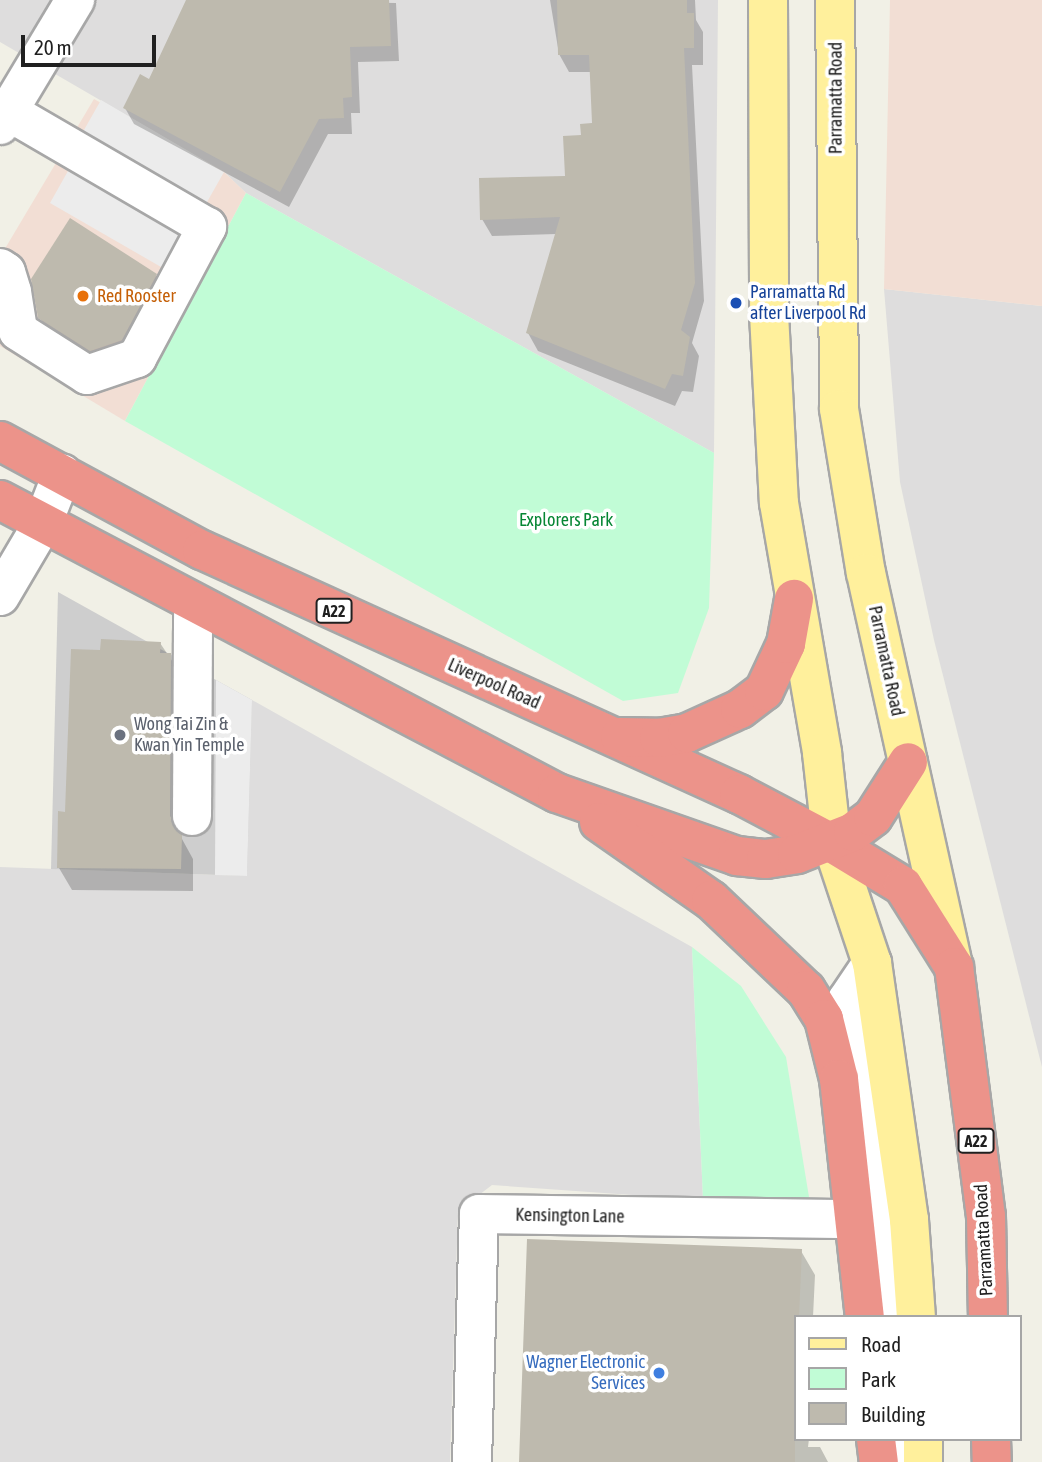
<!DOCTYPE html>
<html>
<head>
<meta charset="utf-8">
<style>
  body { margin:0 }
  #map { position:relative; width:1042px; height:1462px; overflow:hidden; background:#f1f0e6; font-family:"Asap Condensed",sans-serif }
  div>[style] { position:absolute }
  .residential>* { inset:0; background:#dedddd }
  .commercial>* { inset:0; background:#f2ded4 }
  .religious>* { inset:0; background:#cecece }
  .park>* { inset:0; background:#c1fcd6 }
  .parking>* { inset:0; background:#ececec }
  .shadow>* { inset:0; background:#0003 }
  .building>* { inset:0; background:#bebaae }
  .roads { filter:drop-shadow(2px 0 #a7a7a7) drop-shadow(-2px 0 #a7a7a7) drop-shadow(0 2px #a7a7a7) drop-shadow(0 -2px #a7a7a7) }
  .minor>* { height:38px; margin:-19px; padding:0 19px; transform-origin:19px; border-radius:19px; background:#fff }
  .major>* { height:38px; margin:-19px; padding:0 19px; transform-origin:19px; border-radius:19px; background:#fff09c }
  .highway>* { height:38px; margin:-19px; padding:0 19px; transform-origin:19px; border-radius:19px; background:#ec938a }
  .dots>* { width:19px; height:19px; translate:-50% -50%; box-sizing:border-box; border:4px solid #fff; border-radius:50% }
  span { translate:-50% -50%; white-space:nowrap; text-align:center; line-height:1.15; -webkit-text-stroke:7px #fff; paint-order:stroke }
  .shield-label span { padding:2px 5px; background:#fff; border:2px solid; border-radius:5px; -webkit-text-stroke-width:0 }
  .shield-label { font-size:16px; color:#202020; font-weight:700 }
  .street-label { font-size:18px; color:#202020 }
  .transit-label { font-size:18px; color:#164399 }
  .left { translate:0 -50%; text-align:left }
  .food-label { font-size:18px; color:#c56008 }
  .park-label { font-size:18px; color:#068634 }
  .worship-label { font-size:18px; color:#5b616d }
  .shop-label { font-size:18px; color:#366cbe }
  .right { translate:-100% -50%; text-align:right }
  .legend { position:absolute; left:794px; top:1315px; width:228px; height:126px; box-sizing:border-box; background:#fff; border:2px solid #a6a6a6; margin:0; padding:9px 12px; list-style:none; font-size:21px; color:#202020 }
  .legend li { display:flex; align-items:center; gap:14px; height:35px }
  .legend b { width:35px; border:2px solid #a6a6a6 }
  .scale { position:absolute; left:21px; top:35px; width:135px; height:32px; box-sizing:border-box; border:4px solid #202020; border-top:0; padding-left:9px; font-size:21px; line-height:24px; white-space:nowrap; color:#202020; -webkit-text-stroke:5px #fff; paint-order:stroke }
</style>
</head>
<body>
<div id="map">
  <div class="residential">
    <div style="clip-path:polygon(0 0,718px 0,714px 453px,246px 193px,224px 172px,0 42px)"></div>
    <div style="clip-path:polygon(884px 289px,1042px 306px,1042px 1067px,934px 640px,900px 482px)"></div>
    <div style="clip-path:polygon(252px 700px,692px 947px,703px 1200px,492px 1185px,458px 1211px,450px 1462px,0 1462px,0 867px,246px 876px)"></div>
  </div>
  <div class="commercial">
    <div style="clip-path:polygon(890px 0,1042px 0,1042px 306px,884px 289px)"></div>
    <div style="clip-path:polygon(94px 99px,224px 172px,246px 193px,125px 421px,0 346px,0 257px)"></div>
  </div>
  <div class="religious">
    <div style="clip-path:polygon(58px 592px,252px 700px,247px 876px,51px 869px)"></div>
  </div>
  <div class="park">
    <div style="clip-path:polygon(246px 193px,714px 453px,709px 608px,678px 693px,623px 701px,125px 421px)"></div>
    <div style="clip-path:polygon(692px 947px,741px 986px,786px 1057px,810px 1203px,703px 1200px)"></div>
  </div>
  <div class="parking">
    <div style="clip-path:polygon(101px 100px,224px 172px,168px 271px,50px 203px,68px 171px,63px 167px)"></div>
    <div style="clip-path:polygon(216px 680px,252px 700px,247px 876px,215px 875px)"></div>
  </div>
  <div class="shadow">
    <div style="clip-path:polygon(198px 0,396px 3px,399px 61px,358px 62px,360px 113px,351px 113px,352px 134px,328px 134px,289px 207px,134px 124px,125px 108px,150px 81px)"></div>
    <div style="clip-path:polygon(550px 0,695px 0,696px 20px,703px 32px,703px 65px,692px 65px,704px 301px,692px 343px,699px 356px,693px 392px,682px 391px,675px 406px,538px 351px,528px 333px,556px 234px,492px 236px,482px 219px,567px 177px,583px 137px,594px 125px,592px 72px,569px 72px,559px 54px)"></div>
    <div style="clip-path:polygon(156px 276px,167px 295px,102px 369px,51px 337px,40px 317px)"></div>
    <div style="clip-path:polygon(160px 643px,183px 677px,182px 839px,193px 859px,193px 891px,72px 890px,59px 868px,66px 813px,102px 652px)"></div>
    <div style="clip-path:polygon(801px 1251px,815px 1275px,813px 1317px,795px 1317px,795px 1439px,809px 1439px,808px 1447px,820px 1447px,828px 1462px,521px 1462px)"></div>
  </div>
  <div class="building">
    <div style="clip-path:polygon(186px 0,389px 0,391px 46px,350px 47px,352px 97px,343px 98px,344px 118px,319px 119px,280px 192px,123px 108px,140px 74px,149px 79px)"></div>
    <div style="clip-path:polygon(557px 0,687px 0,687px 13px,694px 13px,694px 48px,684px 48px,695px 283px,681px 330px,690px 337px,683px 376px,672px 374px,665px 389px,526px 333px,560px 217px,480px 220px,479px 178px,565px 176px,563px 136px,581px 135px,580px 124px,592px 123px,589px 55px,558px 55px)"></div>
    <div style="clip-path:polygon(70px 218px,157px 274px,122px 340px,90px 351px,38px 318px,31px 279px)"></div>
    <div style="clip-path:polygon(101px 639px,161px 642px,160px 653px,171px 653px,170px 816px,182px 835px,181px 869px,57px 868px,58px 811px,65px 812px,71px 649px,100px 650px)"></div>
    <div style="clip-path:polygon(527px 1239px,802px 1249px,799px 1317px,795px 1317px,795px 1462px,519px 1462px)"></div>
  </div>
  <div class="roads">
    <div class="minor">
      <div style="left:0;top:125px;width:146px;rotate:-59deg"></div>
      <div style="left:0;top:268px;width:7px;rotate:34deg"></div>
      <div style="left:6px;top:272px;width:21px;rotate:73deg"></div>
      <div style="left:12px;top:292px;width:39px;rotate:81deg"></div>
      <div style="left:18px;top:331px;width:82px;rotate:32.5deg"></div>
      <div style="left:87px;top:375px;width:53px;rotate:-18.8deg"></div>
      <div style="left:137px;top:358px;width:149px;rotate:-61.9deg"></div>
      <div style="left:207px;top:227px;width:230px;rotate:-149.8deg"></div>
      <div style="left:0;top:596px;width:85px;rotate:-59.5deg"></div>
      <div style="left:43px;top:523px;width:53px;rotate:-68.8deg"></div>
      <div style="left:192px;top:816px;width:212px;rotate:-89.7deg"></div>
      <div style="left:872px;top:963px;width:45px;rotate:124deg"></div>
      <div style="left:847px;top:1000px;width:173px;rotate:81.7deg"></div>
      <div style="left:872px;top:1171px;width:147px;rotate:84.5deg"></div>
      <div style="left:896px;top:1439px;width:23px;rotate:83deg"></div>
      <div style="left:472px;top:1462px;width:248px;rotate:-88.4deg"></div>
      <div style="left:479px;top:1214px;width:430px;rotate:0.8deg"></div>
    </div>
    <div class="major">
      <div style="left:768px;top:0;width:314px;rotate:89.8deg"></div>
      <div style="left:769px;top:314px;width:189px;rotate:87deg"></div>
      <div style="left:779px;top:503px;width:254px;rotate:80.2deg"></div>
      <div style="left:822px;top:753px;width:91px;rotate:83.7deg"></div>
      <div style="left:832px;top:843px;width:126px;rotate:71.6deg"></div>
      <div style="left:872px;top:963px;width:260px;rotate:81.8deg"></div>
      <div style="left:909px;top:1220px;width:97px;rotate:85.9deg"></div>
      <div style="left:835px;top:0;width:409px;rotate:89.4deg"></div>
      <div style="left:839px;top:409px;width:166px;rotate:80.7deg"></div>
      <div style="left:866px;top:573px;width:397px;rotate:77.5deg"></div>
      <div style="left:923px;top:1439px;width:23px;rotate:90deg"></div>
    </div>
    <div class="highway">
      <div style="left:0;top:441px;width:230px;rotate:28.4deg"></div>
      <div style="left:202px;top:550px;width:590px;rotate:24.44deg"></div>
      <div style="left:739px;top:794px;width:105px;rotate:27.8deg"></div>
      <div style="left:832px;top:843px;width:83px;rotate:31.2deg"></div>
      <div style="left:903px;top:886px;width:96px;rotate:57.8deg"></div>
      <div style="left:954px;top:967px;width:251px;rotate:82.7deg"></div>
      <div style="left:986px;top:1216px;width:101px;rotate:88.9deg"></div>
      <div style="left:0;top:500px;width:629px;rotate:27.75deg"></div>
      <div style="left:557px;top:793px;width:191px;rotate:19.3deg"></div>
      <div style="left:737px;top:856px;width:29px;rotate:6deg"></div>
      <div style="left:766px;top:859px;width:31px;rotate:-9deg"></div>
      <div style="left:797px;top:854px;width:60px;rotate:-21.4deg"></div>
      <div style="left:853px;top:832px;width:25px;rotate:-37deg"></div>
      <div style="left:873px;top:817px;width:65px;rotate:-57.5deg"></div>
      <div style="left:620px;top:737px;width:39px;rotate:1deg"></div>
      <div style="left:659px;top:738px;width:28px;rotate:-10deg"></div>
      <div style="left:687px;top:733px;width:58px;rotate:-24.4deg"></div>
      <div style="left:740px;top:709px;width:30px;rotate:-37deg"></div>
      <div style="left:764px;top:691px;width:52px;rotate:-64.9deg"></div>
      <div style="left:786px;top:644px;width:46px;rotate:-79.9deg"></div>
      <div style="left:599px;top:822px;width:136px;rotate:34.9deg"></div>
      <div style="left:711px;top:900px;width:131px;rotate:43.5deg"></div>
      <div style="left:806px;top:990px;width:34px;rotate:58deg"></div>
      <div style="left:824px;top:1019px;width:62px;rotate:76deg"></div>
      <div style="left:839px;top:1079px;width:239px;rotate:83.8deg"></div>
      <div style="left:876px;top:1439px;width:23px;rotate:83deg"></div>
      <div style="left:991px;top:1439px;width:23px;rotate:88deg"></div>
    </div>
  </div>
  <div class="dots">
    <div style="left:83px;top:296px;background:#e8710a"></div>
    <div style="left:736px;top:303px;background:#1a4fb4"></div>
    <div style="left:120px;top:735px;background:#6b7280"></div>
    <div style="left:659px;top:1373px;background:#3f7fe0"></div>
  </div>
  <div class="shield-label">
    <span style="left:334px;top:611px">A22</span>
    <span style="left:976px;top:1141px">A22</span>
  </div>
  <div class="street-label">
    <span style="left:836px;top:98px;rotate:-90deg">Parramatta Road</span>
    <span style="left:886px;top:661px;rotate:78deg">Parramatta Road</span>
    <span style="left:494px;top:684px;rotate:24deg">Liverpool Road</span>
    <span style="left:570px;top:1216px;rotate:1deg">Kensington Lane</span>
    <span style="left:984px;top:1240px;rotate:-93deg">Parramatta Road</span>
  </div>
  <div class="transit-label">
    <span class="left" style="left:750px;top:303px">Parramatta Rd<br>after Liverpool Rd</span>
  </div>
  <div class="food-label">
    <span class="left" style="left:97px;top:296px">Red Rooster</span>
  </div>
  <div class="park-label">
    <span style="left:566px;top:520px">Explorers Park</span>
  </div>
  <div class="worship-label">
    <span class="left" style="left:134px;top:735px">Wong Tai Zin &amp;<br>Kwan Yin Temple</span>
  </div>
  <div class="shop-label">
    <span class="right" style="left:645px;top:1373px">Wagner Electronic<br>Services</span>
  </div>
  <ul class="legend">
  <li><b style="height:9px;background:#fff09c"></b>Road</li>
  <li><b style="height:19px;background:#c1fcd6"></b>Park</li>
  <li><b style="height:19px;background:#bebaae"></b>Building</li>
  </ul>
  <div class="scale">20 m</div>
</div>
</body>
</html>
